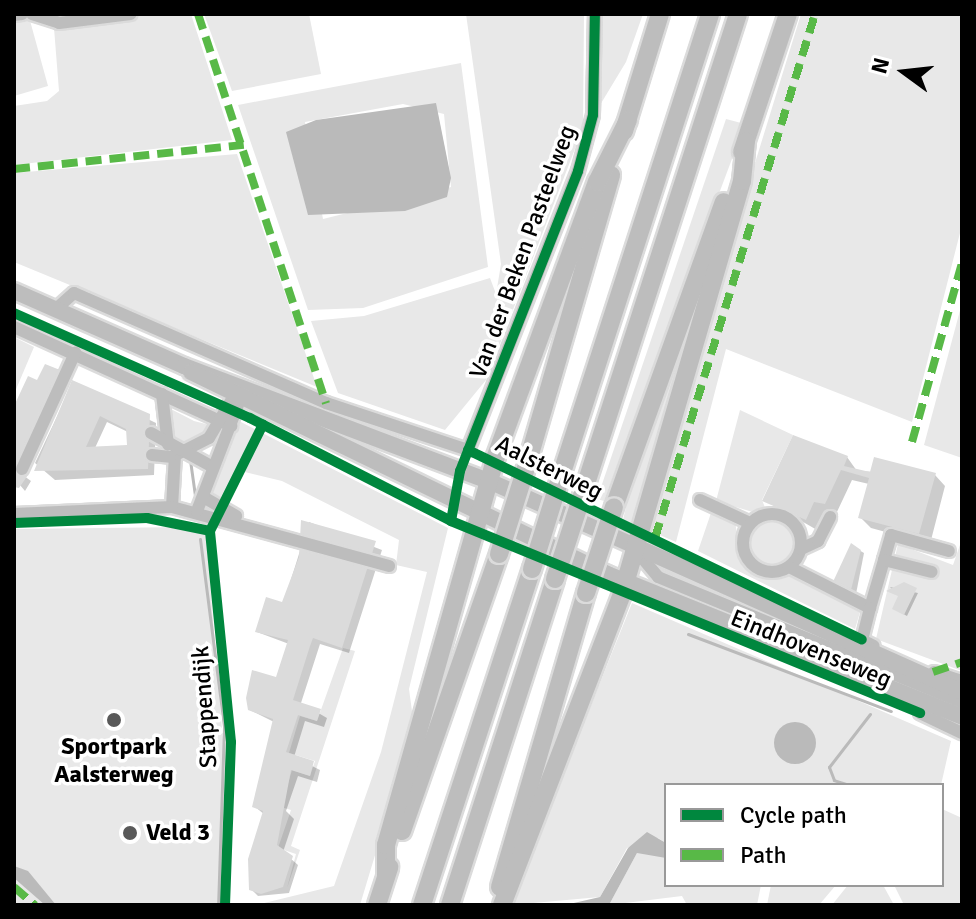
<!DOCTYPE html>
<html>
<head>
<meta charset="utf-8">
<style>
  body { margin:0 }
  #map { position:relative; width:976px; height:919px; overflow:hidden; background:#fff; font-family:Signika,sans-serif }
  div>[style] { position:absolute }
  .green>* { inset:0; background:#e8e8e8 }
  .round { border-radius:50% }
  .water>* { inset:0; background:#bababa }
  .shadow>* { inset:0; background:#0003 }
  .stream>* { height:3px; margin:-1.5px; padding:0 1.5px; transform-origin:1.5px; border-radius:1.5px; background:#bababa }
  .building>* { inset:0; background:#dbdbdb }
  .roads { filter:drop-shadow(2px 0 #dbdbdb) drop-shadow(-2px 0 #dbdbdb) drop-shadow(0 2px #dbdbdb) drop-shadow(0 -2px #dbdbdb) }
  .minor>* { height:12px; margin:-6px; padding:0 6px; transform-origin:6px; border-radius:6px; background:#bdbdbd }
  .minor>.ring { margin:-6px; padding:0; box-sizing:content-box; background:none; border:12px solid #bdbdbd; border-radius:50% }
  .major>* { height:16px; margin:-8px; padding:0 8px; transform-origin:8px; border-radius:8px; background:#bdbdbd }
  .highway>* { height:18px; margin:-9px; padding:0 9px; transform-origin:9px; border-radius:9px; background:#bdbdbd }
  .bridges { filter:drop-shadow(2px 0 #dbdbdb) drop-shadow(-2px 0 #dbdbdb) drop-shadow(0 2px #dbdbdb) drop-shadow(0 -2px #dbdbdb) }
  .highway-bridge>* { height:18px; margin:-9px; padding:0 9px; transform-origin:9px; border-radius:9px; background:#bdbdbd }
  .quiet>* { height:8px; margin-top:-4px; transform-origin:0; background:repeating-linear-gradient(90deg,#58b947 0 16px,transparent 0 24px) }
  .cycleway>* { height:10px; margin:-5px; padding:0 5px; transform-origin:5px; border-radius:5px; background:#00873e }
  .dots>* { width:22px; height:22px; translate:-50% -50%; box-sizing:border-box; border:4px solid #fff; border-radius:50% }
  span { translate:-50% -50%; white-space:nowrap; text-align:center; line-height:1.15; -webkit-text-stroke:7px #fff; paint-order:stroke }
  .street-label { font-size:24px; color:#000 }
  .poi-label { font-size:24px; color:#000; font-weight:700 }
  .left { translate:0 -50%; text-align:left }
  .frame { position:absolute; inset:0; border:16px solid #000; pointer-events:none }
  .legend { position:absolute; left:664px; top:783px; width:280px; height:104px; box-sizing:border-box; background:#fff; border:2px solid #999; margin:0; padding:10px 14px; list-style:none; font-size:24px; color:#000 }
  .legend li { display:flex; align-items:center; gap:16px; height:40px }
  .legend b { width:40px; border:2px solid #999 }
  .north { position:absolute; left:864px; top:32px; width:80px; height:80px; -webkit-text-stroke:6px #fff; paint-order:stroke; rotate:285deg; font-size:22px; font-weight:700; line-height:32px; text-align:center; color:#000 }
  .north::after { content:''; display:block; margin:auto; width:28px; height:36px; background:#000; clip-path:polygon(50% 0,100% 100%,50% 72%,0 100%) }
</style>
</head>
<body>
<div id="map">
  <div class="green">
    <div style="clip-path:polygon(146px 14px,191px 14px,232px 140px,14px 165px,14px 106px,47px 101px,59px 91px,54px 28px)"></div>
    <div style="clip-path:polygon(204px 14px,309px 14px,321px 74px,232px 91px)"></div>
    <div style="clip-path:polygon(466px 14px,584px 14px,583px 128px,486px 380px,445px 430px,338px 393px,311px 321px,364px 316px,490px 278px,496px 294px,501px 264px)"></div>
    <div style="clip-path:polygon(599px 14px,643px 14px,626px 62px,597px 110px)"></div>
    <div style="clip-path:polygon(801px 14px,962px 14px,962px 225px,912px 422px,726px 349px,676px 542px,646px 529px,654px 490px)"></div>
    <div style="clip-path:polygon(29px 17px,48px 86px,14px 96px,14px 19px)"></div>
    <div style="clip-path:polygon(evenodd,461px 63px,488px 267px,363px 308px,308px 310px,238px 105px,461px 63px,403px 104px,444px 114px,451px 187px,323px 219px,305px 122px,403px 104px)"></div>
    <div style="clip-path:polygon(726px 119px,745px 124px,604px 501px,597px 499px)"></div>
    <div style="clip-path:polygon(237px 154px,317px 387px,14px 262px,14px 173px)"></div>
    <div style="clip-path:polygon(721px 229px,673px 397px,631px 523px,623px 520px,631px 485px)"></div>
    <div style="clip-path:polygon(962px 303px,962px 458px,924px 445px)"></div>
    <div style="clip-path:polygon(14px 337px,34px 347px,14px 394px)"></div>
    <div style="clip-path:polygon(169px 408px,194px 421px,214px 426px,185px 445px,171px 439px)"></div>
    <div style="clip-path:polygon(740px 410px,793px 435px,762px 500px,766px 510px,756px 513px,716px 501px)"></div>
    <div style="clip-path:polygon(239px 421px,448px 528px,409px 689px,414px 726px,360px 905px,256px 905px,334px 886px,381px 752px,427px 572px,396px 565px,399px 540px,282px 481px,245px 472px,226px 508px,209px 495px,213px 468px)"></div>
    <div style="clip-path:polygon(712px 510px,735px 521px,740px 553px,759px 572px,791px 575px,861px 609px,855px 629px,698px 551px)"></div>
    <div class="round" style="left:749px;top:521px;width:48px;height:48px"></div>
    <div style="clip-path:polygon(187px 527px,206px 534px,223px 741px,221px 905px,14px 905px,14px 529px)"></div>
    <div style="clip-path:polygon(962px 539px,962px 671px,876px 639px,898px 544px,953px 565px)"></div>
    <div style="clip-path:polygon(632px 603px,951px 741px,941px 785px,666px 785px,666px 843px,658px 838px,627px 848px,600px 897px,511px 905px)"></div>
    <div style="clip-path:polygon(343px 648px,355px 651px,291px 846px,300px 850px,287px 888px,296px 854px,278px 848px,291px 810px,281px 807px,292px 770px,310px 776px,315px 761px,289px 753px,300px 716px,317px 721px)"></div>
    <div style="clip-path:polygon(942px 809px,962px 818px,962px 905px,904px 905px,894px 885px,942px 885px)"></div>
    <div style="clip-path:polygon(647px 849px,666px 858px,666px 885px,761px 885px,757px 905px,687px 905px,682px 896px,609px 905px,637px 853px)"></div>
    <div style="clip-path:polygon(771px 885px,836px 885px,819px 905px,767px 905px)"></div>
    <div style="clip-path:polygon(848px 885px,883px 885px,894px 905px,832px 905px)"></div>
  </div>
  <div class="water">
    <div style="clip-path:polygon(436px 103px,451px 178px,447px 197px,405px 211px,308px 215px,286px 132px,316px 120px)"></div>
    <div class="round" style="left:774px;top:722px;width:42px;height:42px"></div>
    <div style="clip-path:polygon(647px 832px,666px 843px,666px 858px,637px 853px,609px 905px,565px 905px,600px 897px,628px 848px)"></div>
    <div style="clip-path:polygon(14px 866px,28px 871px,56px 905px,45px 905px,14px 878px)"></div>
  </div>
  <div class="shadow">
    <div style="clip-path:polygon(59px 372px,64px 377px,20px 473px,31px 481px,25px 491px,14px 478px,14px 411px)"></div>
    <div style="clip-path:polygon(evenodd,73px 383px,156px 423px,154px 475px,55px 480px,35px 463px,73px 383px,107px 422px,128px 432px,129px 447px,95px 448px,107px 422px)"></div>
    <div style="clip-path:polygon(847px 457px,857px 471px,935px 475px,945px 486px,930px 544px,871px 528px,860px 517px,869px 484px,852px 480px,836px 514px,825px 512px,817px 530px,765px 500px)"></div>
    <div style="clip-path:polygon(309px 522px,382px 550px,349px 653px,320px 644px,301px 703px,327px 718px,324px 727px,305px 721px,294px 757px,320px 770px,317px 782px,298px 776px,286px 811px,294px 819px,283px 852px,298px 865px,289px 893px,258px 896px,251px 889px,265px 815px,254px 806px,274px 722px,250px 710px,277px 680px,289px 644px,257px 632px,283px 605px)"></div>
    <div style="clip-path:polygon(852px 546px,864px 553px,856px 594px,839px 589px)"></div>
    <div style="clip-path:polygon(890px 587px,918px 593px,907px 616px,894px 609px,900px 597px)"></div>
  </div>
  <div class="stream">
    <div style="left:190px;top:460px;width:36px;rotate:82deg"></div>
    <div style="left:200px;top:539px;width:190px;rotate:82.7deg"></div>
    <div style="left:224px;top:727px;width:178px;rotate:91.9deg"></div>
    <div style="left:688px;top:634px;width:217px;rotate:20.8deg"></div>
    <div style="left:849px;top:785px;width:16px;rotate:-162deg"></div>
    <div style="left:834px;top:780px;width:14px;rotate:-111deg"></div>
    <div style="left:829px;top:767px;width:67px;rotate:-52.3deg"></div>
  </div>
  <div class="building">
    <div style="clip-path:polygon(45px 364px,60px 370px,15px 469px,28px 475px,19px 488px,14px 487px,14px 406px,28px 376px,37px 380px)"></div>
    <div style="clip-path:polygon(evenodd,72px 380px,150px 414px,148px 469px,34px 471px,72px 380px,100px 416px,126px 429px,127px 445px,86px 447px,100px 416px)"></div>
    <div style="clip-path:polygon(793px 435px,848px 456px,844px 466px,870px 472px,874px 457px,936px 473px,919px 534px,858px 518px,869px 478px,841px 470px,825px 504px,814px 502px,806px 520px,762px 501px)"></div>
    <div style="clip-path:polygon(301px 520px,376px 541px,342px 648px,313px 638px,310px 646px,293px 700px,321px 709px,317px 721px,298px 715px,286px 752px,314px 761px,310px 776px,291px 770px,277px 845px,293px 856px,283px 887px,261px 894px,249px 890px,248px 859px,263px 811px,252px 807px,273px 719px,248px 710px,246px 698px,252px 670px,276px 677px,288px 640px,255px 632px,266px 597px,282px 602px,299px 557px)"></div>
    <div style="clip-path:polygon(851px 543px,861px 550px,851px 590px,832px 584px)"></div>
    <div style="clip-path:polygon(904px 582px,917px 588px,904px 615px,892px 609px,898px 596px,886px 591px)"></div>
  </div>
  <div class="roads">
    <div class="minor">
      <div style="left:32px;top:14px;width:28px;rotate:18deg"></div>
      <div style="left:59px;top:23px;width:72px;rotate:-7.2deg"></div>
      <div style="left:14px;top:15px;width:8px;rotate:-7deg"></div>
      <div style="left:56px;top:309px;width:24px;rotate:-42deg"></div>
      <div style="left:74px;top:293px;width:275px;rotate:23.6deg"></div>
      <div style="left:326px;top:403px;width:150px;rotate:18.3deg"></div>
      <div style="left:468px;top:450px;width:300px;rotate:-68.5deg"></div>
      <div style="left:578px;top:171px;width:58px;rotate:-75deg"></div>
      <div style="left:593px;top:115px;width:101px;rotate:-88.9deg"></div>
      <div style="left:14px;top:327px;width:239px;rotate:24.5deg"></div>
      <div style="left:238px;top:389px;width:57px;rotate:120.6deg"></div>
      <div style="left:209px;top:438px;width:38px;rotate:153deg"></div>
      <div style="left:175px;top:455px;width:52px;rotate:93.3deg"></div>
      <div style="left:172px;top:507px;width:225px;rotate:15.2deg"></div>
      <div style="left:162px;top:394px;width:51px;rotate:83.3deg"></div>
      <div style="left:151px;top:433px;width:68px;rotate:28.8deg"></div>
      <div style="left:152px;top:455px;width:18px;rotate:6deg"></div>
      <div style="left:22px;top:469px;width:128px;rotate:-65.4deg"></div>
      <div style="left:205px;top:498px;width:36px;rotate:30deg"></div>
      <div style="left:700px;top:500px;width:55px;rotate:24.7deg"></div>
      <div style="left:197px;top:511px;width:131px;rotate:-68.9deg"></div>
      <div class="ring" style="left:743px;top:514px;width:46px;height:46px"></div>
      <div style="left:14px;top:514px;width:158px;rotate:-2.5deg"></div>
      <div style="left:633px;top:547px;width:39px;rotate:50deg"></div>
      <div style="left:658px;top:577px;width:329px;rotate:22.4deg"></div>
      <div style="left:801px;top:549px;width:19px;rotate:-25deg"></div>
      <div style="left:818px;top:541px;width:27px;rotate:-63deg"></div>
      <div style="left:884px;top:560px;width:26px;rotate:-74deg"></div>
      <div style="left:891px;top:535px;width:60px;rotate:15.4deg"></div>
      <div style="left:789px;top:567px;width:91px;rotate:26.8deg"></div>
      <div style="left:870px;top:608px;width:50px;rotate:-73.7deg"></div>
      <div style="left:884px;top:560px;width:49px;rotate:14deg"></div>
      <div style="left:870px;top:608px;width:33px;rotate:104deg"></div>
      <div style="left:862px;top:640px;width:13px;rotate:27deg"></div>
      <div style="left:934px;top:672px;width:29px;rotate:18deg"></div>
      <div style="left:920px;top:713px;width:47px;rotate:25.5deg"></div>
    </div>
    <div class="major">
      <div style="left:14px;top:291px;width:186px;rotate:23.8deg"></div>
      <div style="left:184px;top:366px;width:326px;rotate:20.7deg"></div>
      <div style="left:489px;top:481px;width:518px;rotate:24.04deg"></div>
      <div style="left:191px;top:372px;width:462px;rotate:25.9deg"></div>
      <div style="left:607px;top:574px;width:383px;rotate:21.9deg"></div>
    </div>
    <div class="highway">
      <div style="left:624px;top:131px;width:122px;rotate:-72.9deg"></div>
      <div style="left:742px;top:152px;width:145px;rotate:-71.6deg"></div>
      <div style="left:526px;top:468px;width:305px;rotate:-73.8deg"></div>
      <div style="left:559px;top:482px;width:492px;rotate:-72.1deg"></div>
      <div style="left:583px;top:493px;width:503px;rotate:-72.07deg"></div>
      <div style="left:614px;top:507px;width:324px;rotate:-70.2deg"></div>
      <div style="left:402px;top:831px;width:293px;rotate:-70.7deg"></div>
      <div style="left:386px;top:876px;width:31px;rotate:-90deg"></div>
      <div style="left:386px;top:845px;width:404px;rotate:-74.2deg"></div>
      <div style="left:496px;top:456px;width:292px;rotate:-69.8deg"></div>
      <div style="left:597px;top:182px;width:69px;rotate:-63.4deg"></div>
      <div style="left:500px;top:887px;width:306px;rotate:-73.7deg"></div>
      <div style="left:377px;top:905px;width:40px;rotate:-72deg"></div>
      <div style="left:422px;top:905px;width:354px;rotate:-71.9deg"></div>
      <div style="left:450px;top:905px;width:342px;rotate:-72.1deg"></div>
      <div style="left:502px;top:905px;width:333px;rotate:-68.9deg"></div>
      <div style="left:622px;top:594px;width:430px;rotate:-73.8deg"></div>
      <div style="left:742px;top:181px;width:40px;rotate:-84.3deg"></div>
    </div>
  </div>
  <div class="bridges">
    <div class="highway-bridge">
      <div style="left:499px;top:554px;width:90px;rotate:-72.6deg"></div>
      <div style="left:532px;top:569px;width:91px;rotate:-72.8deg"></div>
      <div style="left:555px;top:579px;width:90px;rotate:-72deg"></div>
      <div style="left:586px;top:593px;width:90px;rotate:-72deg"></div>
    </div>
  </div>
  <div class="quiet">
    <div style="left:198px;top:14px;width:410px;rotate:71.8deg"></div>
    <div style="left:14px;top:169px;width:231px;rotate:-6deg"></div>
    <div style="left:912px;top:442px;width:186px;rotate:-74.4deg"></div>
    <div style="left:655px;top:538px;width:548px;rotate:-73.02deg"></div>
    <div style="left:933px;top:672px;width:31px;rotate:-19deg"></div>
    <div style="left:14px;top:887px;width:28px;rotate:41deg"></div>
  </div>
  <div class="cycleway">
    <div style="left:14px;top:313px;width:258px;rotate:24deg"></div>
    <div style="left:250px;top:418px;width:226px;rotate:27.1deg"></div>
    <div style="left:451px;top:521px;width:507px;rotate:22.26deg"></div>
    <div style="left:468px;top:450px;width:437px;rotate:25.7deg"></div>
    <div style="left:451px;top:521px;width:51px;rotate:-79.8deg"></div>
    <div style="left:460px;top:471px;width:322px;rotate:-68.5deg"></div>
    <div style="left:578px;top:171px;width:58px;rotate:-75deg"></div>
    <div style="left:593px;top:115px;width:101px;rotate:-88.9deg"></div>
    <div style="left:14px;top:523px;width:133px;rotate:-2.2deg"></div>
    <div style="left:147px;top:518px;width:64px;rotate:11.7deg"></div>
    <div style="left:225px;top:905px;width:163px;rotate:-87.9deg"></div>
    <div style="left:231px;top:742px;width:212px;rotate:-95.7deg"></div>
    <div style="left:210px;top:531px;width:119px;rotate:-63.6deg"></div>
  </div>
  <div class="dots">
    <div style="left:114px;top:720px;background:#595959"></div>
    <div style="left:130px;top:833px;background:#595959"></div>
  </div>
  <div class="street-label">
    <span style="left:523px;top:252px;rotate:-70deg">Van der Beken Pasteelweg</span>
    <span style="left:549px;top:468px;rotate:26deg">Aalsterweg</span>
    <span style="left:811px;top:649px;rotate:22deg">Eindhovenseweg</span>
    <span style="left:205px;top:707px;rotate:-94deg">Stappendijk</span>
  </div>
  <div class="poi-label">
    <span style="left:114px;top:761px">Sportpark<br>Aalsterweg</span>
    <span class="left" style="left:146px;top:833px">Veld 3</span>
  </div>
  <div class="frame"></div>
  <ul class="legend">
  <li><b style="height:10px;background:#00873e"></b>Cycle path</li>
  <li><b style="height:10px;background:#58b947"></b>Path</li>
  </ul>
  <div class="north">N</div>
</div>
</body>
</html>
